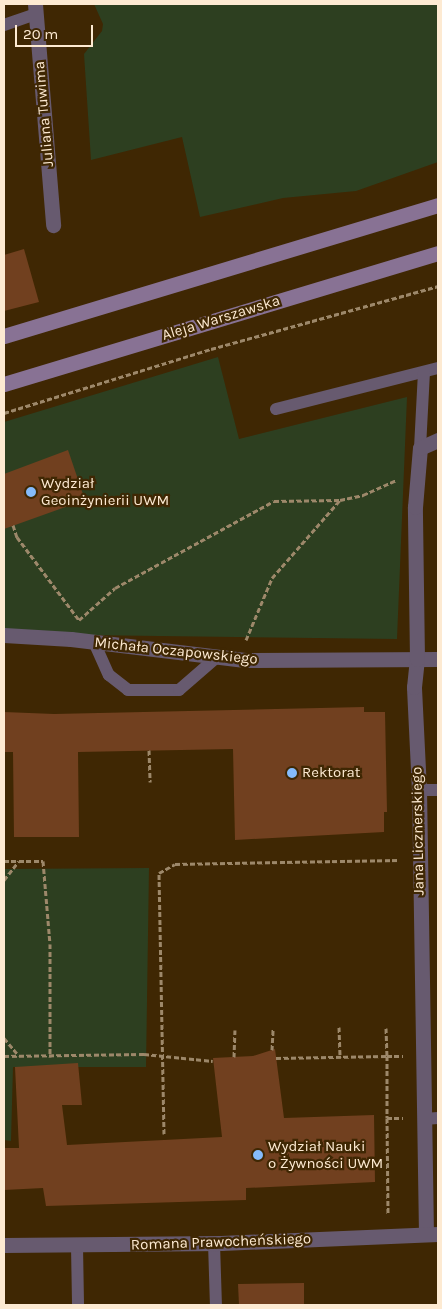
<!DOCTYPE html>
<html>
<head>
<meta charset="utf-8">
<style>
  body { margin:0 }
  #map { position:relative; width:442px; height:1309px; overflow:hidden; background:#3f2703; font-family:Karla,sans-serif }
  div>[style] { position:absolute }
  .green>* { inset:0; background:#2d3f20 }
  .building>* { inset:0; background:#71401f }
  .path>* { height:3px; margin-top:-1.5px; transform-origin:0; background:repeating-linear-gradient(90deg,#9d886a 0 5px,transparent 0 7.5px) }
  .lane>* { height:12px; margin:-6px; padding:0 6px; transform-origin:6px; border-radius:6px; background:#675a6f }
  .street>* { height:15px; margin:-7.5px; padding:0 7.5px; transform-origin:7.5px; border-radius:7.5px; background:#675a6f }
  .secondary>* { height:15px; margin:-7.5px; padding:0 7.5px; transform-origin:7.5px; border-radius:7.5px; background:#887294 }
  .dots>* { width:14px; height:14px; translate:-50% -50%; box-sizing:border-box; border:2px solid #3f2703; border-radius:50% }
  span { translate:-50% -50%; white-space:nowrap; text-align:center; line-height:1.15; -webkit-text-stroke:4.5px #3f2703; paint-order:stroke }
  .street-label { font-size:15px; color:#fdead2 }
  .poi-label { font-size:15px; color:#fdead2 }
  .left { translate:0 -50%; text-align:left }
  .frame { position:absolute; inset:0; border:5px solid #fdead2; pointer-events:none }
  .scale { position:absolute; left:15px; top:25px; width:78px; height:22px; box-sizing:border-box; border:2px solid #fdead2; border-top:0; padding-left:6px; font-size:15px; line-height:18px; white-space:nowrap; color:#fdead2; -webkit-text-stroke:4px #3f2703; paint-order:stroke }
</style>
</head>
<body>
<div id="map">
  <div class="green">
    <div style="clip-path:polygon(94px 4px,438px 4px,438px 162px,356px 191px,283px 198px,200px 217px,182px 137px,91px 160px,84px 54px,102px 31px,103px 24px)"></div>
    <div style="clip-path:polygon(218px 357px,239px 439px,407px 397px,397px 639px,4px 634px,4px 422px)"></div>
    <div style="clip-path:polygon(149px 868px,146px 1067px,13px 1067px,11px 1141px,4px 1140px,4px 869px)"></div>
  </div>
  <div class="building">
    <div style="clip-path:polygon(24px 249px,39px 302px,4px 311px,4px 255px)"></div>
    <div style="clip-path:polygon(68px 450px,85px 500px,4px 529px,4px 474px)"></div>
    <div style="clip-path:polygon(364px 707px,364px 712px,385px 712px,387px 812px,384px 812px,384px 832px,235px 840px,233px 749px,78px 752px,79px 837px,14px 837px,13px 752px,4px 752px,4px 712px,54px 714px)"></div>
    <div style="clip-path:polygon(275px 1049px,284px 1118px,374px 1115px,375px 1182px,246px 1188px,246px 1200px,46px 1206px,43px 1188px,4px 1190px,4px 1148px,19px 1148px,15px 1067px,78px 1063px,82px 1105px,62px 1105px,67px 1145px,222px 1137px,213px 1058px,253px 1056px)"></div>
    <div style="clip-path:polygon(304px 1283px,304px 1305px,239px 1305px,238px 1284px)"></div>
  </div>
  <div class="path">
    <div style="left:4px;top:413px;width:217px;rotate:-17.2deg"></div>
    <div style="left:211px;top:349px;width:236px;rotate:-15.5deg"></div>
    <div style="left:13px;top:525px;width:13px;rotate:72deg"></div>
    <div style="left:17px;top:537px;width:104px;rotate:53.2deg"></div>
    <div style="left:79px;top:620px;width:48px;rotate:-41.6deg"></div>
    <div style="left:115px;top:588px;width:181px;rotate:-28.7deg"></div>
    <div style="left:274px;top:501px;width:66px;rotate:-0.9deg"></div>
    <div style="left:340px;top:500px;width:24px;rotate:-12deg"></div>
    <div style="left:363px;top:495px;width:37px;rotate:-24deg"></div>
    <div style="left:246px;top:640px;width:67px;rotate:-67.2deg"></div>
    <div style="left:272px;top:578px;width:103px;rotate:-48.9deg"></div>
    <div style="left:149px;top:750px;width:32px;rotate:88deg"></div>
    <div style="left:4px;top:861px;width:39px"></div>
    <div style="left:43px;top:861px;width:83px;rotate:85.2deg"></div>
    <div style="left:50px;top:944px;width:113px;rotate:90deg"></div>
    <div style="left:4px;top:880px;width:24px;rotate:-52deg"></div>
    <div style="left:339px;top:1027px;width:30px;rotate:88deg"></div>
    <div style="left:386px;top:1028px;width:28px;rotate:88deg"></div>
    <div style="left:387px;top:1056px;width:16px"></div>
    <div style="left:4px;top:1038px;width:23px;rotate:50deg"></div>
    <div style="left:272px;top:1050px;width:21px;rotate:-87deg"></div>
    <div style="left:4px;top:1056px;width:140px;rotate:-0.8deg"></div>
    <div style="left:144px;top:1054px;width:69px;rotate:5.8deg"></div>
    <div style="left:234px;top:1057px;width:27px;rotate:-88deg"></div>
    <div style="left:276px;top:1058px;width:111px;rotate:-1deg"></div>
    <div style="left:387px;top:1056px;width:62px;rotate:90deg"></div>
    <div style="left:387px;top:1118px;width:16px"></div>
    <div style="left:387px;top:1118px;width:97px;rotate:89.4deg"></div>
    <div style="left:164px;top:1134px;width:261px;rotate:-91.1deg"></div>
    <div style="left:159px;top:873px;width:18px;rotate:-29deg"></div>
    <div style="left:175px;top:864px;width:225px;rotate:-1deg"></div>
  </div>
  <div class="lane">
    <div style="left:4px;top:25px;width:34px;rotate:-19deg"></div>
    <div style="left:276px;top:409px;width:167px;rotate:-14.2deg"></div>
    <div style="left:420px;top:448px;width:76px;rotate:-87deg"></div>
    <div style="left:94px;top:642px;width:36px;rotate:66deg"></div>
    <div style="left:109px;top:675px;width:24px;rotate:38deg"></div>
    <div style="left:128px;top:690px;width:51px"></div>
    <div style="left:179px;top:690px;width:50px;rotate:-41deg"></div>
    <div style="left:419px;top:790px;width:19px"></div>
    <div style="left:424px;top:1119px;width:14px;rotate:-4deg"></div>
    <div style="left:214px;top:1243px;width:62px;rotate:88.2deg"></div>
    <div style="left:77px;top:1246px;width:59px;rotate:89deg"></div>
  </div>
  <div class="street">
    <div style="left:35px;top:4px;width:222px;rotate:85.3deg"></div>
    <div style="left:4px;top:635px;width:67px;rotate:3.4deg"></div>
    <div style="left:71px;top:639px;width:175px;rotate:6.9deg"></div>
    <div style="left:245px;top:660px;width:193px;rotate:-0.3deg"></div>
    <div style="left:426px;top:1234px;width:444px;rotate:-90.9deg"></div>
    <div style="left:419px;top:790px;width:103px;rotate:-92.8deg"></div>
    <div style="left:414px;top:687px;width:28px;rotate:-84deg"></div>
    <div style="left:417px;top:659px;width:152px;rotate:-90.8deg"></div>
    <div style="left:415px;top:507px;width:59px;rotate:-85.2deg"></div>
    <div style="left:420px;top:448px;width:20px;rotate:-24deg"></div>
    <div style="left:4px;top:1245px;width:217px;rotate:-0.5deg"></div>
    <div style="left:221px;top:1243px;width:217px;rotate:-2.4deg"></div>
  </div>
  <div class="secondary">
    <div style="left:4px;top:336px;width:453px;rotate:-16.8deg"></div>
    <div style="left:4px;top:384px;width:453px;rotate:-16.8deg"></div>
  </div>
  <div class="dots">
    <div style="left:31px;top:492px;background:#85bbfb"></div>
    <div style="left:292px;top:773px;background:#85bbfb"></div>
    <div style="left:258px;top:1155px;background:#85bbfb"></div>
  </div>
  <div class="street-label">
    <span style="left:44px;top:114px;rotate:-95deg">Juliana Tuwima</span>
    <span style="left:221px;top:318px;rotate:-17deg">Aleja Warszawska</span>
    <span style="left:176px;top:651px;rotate:6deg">Michała Oczapowskiego</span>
    <span style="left:418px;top:831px;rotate:-91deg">Jana Licznerskiego</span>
    <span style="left:221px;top:1242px;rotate:-2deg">Romana Prawocheńskiego</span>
  </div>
  <div class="poi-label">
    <span class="left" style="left:41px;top:492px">Wydział<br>Geoinżynierii UWM</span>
    <span class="left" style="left:302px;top:773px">Rektorat</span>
    <span class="left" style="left:268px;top:1155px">Wydział Nauki<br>o Żywności UWM</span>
  </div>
  <div class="frame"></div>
  <div class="scale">20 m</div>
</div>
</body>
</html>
